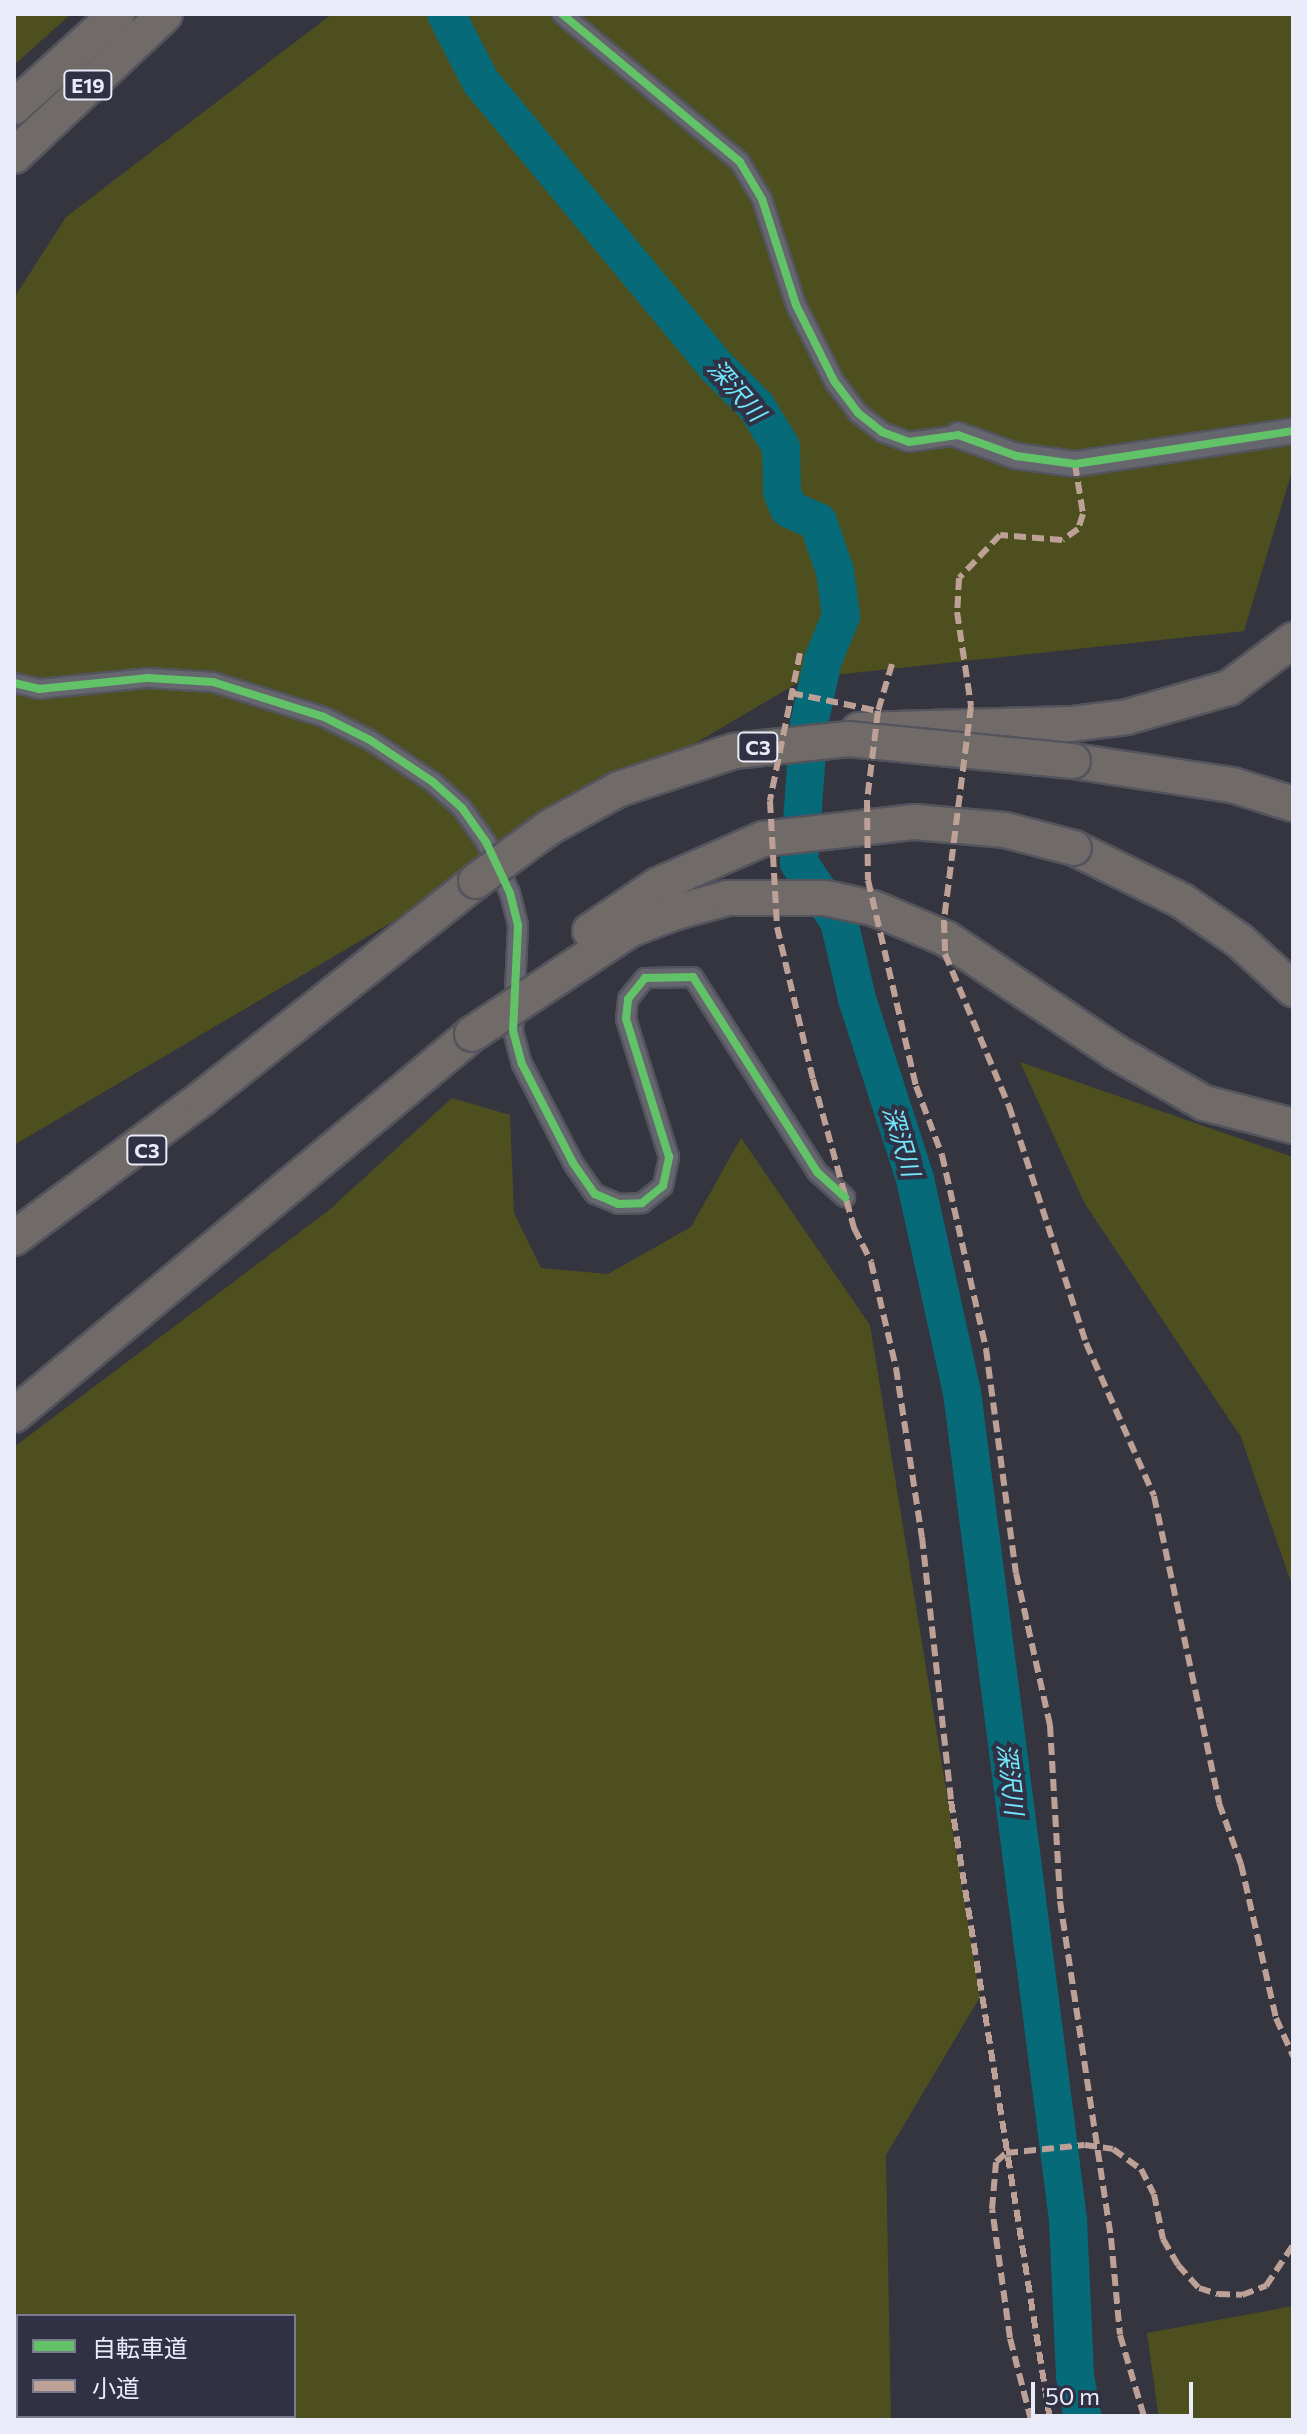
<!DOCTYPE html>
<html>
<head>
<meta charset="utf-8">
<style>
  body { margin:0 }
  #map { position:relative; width:1307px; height:2434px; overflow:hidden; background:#353540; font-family:Commissioner,"Noto Sans JP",sans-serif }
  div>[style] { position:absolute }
  .green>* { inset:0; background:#4e4f1f }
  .river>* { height:38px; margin:-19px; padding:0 19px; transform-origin:19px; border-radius:19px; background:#066a78 }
  .roads { filter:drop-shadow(2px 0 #53545d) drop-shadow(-2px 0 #53545d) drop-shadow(0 2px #53545d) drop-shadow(0 -2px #53545d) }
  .minor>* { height:18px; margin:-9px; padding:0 9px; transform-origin:9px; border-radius:9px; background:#66666f }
  .tertiary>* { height:24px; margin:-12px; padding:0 12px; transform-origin:12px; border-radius:12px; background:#66666f }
  .motorway>* { height:34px; margin:-17px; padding:0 17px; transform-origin:17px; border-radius:17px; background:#706b68 }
  .bridges { filter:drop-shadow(2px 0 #53545d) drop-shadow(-2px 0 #53545d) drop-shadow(0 2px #53545d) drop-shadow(0 -2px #53545d) }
  .motorway-bridge>* { height:34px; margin:-17px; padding:0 17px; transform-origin:17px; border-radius:17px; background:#706b68 }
  .quiet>* { height:6px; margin-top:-3px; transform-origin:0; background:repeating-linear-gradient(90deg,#bda197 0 12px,transparent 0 18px) }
  .cycleway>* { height:8px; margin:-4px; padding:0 4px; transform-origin:4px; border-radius:4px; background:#61c268 }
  span { translate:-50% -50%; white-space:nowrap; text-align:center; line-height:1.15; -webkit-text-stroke:8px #303145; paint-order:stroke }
  .shield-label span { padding:2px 6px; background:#303145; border:2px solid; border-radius:6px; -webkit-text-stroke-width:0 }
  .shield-label { font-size:20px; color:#eaebf8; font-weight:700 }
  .water-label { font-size:24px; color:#71e8fc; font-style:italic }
  .frame { position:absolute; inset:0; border:16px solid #eaebf8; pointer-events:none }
  .legend { position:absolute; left:16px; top:2314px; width:280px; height:104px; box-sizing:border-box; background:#303145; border:2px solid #7a7b8d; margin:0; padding:10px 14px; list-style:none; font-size:24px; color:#eaebf8 }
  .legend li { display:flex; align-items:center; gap:16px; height:40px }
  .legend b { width:40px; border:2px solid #7a7b8d }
  .scale { position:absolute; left:1031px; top:2382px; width:162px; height:36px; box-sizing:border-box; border:4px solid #eaebf8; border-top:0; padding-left:10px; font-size:24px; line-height:28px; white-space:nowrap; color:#eaebf8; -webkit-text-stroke:6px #303145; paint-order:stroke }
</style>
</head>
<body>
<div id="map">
  <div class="green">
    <div style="clip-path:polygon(14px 14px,71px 14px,14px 65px)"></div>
    <div style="clip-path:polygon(332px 14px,1293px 14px,1293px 468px,1244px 631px,806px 678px,14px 1145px,14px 298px,66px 217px)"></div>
    <div style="clip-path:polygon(1020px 1062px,1293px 1157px,1293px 1588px,1241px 1437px,1085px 1204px)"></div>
    <div style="clip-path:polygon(evenodd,452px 1098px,510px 1115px,514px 1213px,541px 1268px,608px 1274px,691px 1227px,741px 1138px,870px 1325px,980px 1997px,886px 2155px,891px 2420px,14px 2420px,14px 1447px,328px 1211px,452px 1098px,294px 2316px,294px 2416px,18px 2416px,18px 2316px,294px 2316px)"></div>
    <div style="clip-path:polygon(1293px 2306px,1293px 2420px,1159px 2420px,1147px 2333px)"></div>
  </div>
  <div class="river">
    <div style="left:446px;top:14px;width:76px;rotate:62.8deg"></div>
    <div style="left:481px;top:82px;width:369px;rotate:50.4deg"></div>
    <div style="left:716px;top:366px;width:57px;rotate:45deg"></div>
    <div style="left:756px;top:406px;width:48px;rotate:58.6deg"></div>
    <div style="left:781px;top:447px;width:45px;rotate:88.7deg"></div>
    <div style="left:782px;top:492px;width:18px;rotate:68deg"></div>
    <div style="left:789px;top:509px;width:32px;rotate:24deg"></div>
    <div style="left:818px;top:522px;width:52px;rotate:70.9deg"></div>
    <div style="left:835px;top:571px;width:45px;rotate:82.4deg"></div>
    <div style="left:841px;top:616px;width:48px;rotate:112.2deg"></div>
    <div style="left:823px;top:660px;width:66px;rotate:102.3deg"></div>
    <div style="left:809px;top:724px;width:139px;rotate:94.1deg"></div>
    <div style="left:799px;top:863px;width:70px;rotate:55.4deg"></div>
    <div style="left:839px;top:921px;width:80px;rotate:77deg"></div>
    <div style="left:857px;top:999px;width:189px;rotate:72.1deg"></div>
    <div style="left:915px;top:1179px;width:218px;rotate:77.6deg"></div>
    <div style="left:962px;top:1392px;width:835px;rotate:82.7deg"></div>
    <div style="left:1068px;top:2220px;width:156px;rotate:87.4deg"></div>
    <div style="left:1075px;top:2376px;width:45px;rotate:79.7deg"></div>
  </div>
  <div class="roads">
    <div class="minor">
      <div style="left:562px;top:14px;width:231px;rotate:39.7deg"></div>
      <div style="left:740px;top:162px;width:43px;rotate:59.3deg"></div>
      <div style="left:762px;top:199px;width:111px;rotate:72.2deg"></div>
      <div style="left:796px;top:305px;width:85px;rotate:63.4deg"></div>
      <div style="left:834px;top:381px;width:40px;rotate:53deg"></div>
      <div style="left:858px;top:413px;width:31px;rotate:38deg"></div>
      <div style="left:882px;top:432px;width:29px;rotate:20deg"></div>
      <div style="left:909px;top:442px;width:49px;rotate:-8.1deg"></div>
      <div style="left:14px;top:683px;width:26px;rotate:13deg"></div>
      <div style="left:39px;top:689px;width:110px;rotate:-5.8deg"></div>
      <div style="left:148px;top:678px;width:65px;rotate:3.5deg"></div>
      <div style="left:213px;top:682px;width:116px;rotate:17.5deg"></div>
      <div style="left:324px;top:717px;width:51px;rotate:26.6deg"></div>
      <div style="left:370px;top:740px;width:76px;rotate:33.7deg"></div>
      <div style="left:433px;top:782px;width:39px;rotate:42deg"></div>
      <div style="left:462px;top:808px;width:42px;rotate:54.8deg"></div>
      <div style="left:486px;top:842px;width:56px;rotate:64.8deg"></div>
      <div style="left:510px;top:893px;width:34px;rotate:76deg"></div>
      <div style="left:518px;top:926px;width:105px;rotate:92.7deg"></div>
      <div style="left:513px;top:1031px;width:34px;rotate:75deg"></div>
      <div style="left:522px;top:1064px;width:111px;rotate:62.7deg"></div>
      <div style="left:573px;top:1163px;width:38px;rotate:55deg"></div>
      <div style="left:595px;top:1194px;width:25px;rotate:23deg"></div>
      <div style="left:618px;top:1204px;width:24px;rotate:-2deg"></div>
      <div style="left:642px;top:1203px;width:27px;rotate:-39deg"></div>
      <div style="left:663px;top:1186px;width:30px;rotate:-78deg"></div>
      <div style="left:669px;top:1157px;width:145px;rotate:-107.3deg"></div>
      <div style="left:626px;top:1019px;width:20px;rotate:-84deg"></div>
      <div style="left:628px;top:999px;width:27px;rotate:-51deg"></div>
      <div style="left:645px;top:978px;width:48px;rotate:-1.2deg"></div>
      <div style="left:693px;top:977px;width:231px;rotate:57.5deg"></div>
      <div style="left:817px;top:1172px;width:38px;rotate:42deg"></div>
    </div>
    <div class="tertiary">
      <div style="left:958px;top:435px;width:62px;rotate:19.9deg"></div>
      <div style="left:1016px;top:456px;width:60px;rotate:7.7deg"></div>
      <div style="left:1075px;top:464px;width:220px;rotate:-8.6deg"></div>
    </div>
    <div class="motorway">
      <div style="left:14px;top:107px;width:139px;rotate:-42.1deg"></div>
      <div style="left:14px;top:156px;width:207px;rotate:-43.2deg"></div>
      <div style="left:859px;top:730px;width:212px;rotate:-1.6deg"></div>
      <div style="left:1071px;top:724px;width:56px;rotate:-7.1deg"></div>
      <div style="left:1127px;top:717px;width:106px;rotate:-15.9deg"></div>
      <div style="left:1229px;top:688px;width:80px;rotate:-36.9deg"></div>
      <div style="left:1073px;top:761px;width:161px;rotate:8.6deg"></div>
      <div style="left:1232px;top:785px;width:64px;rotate:17.3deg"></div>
      <div style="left:1074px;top:848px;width:120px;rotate:26.1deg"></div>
      <div style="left:1182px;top:901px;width:70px;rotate:34.6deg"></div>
      <div style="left:1240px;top:941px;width:72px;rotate:42.2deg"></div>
      <div style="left:14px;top:1238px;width:233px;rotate:-36.6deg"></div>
      <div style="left:201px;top:1099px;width:351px;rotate:-38.4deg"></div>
      <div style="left:14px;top:1415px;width:596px;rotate:-39.76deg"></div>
    </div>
  </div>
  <div class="bridges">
    <div class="motorway-bridge">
      <div style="left:476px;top:881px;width:92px;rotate:-36.1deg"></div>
      <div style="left:550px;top:827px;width:79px;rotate:-28.8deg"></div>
      <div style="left:619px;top:789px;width:121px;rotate:-18.3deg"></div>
      <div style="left:734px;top:751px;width:115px;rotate:-6deg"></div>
      <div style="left:848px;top:739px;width:226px;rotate:5.6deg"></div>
      <div style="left:590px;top:931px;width:82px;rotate:-34.1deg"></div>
      <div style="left:658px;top:885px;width:115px;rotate:-23.7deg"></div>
      <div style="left:763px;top:839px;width:153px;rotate:-6.4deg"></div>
      <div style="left:915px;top:822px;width:90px;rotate:5.1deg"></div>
      <div style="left:1005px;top:830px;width:71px;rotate:14.6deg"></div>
      <div style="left:472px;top:1034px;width:188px;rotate:-33.5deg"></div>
      <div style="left:629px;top:930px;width:50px;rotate:-21deg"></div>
      <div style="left:676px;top:912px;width:54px;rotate:-15.1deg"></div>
      <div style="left:728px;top:898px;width:97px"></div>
      <div style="left:825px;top:898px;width:49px;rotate:11.8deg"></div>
      <div style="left:873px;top:908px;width:80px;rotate:22.7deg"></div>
      <div style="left:947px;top:939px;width:202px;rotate:33.9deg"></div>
      <div style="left:1115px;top:1052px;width:103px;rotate:29.8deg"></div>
      <div style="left:1204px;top:1103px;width:92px;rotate:14.5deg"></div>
    </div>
  </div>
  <div class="quiet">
    <div style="left:1075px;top:464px;width:51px;rotate:80.9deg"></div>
    <div style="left:1083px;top:514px;width:16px;rotate:108deg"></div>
    <div style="left:1078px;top:529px;width:19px;rotate:145deg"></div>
    <div style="left:1062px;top:540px;width:62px;rotate:-175.4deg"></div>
    <div style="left:1000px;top:535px;width:59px;rotate:133.6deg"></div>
    <div style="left:959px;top:578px;width:34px;rotate:93deg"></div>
    <div style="left:957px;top:612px;width:95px;rotate:81.5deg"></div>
    <div style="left:971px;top:706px;width:217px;rotate:97.2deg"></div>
    <div style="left:944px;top:921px;width:33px;rotate:88deg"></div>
    <div style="left:945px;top:954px;width:165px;rotate:67.2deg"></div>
    <div style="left:1009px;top:1106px;width:249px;rotate:72deg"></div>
    <div style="left:1086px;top:1343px;width:167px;rotate:66deg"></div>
    <div style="left:1154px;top:1496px;width:314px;rotate:78deg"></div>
    <div style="left:1219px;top:1803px;width:65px;rotate:70.2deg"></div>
    <div style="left:1241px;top:1864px;width:158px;rotate:77.2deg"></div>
    <div style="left:1276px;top:2018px;width:42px;rotate:65.9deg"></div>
    <div style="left:800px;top:653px;width:151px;rotate:101.5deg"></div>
    <div style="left:770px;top:801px;width:126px;rotate:86.8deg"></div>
    <div style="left:777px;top:927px;width:156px;rotate:76.7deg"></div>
    <div style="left:813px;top:1079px;width:155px;rotate:74.6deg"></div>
    <div style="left:854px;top:1228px;width:38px;rotate:63deg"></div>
    <div style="left:871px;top:1262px;width:109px;rotate:76.7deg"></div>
    <div style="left:896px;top:1368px;width:171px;rotate:81.3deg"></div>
    <div style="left:922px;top:1537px;width:266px;rotate:83.7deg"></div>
    <div style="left:951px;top:1801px;width:627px;rotate:80.91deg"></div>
    <div style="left:892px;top:664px;width:49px;rotate:106.6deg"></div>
    <div style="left:878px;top:711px;width:90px;rotate:97deg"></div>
    <div style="left:867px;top:800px;width:80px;rotate:89.3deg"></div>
    <div style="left:868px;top:880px;width:212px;rotate:76.9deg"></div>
    <div style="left:916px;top:1086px;width:74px;rotate:69.4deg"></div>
    <div style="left:942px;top:1155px;width:199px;rotate:77.2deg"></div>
    <div style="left:986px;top:1349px;width:226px;rotate:82.4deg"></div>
    <div style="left:1016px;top:1573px;width:156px;rotate:77.4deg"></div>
    <div style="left:1050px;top:1725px;width:176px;rotate:86.7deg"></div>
    <div style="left:1060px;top:1901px;width:341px;rotate:81.4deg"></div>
    <div style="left:1111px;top:2238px;width:97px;rotate:84.7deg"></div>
    <div style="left:1120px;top:2335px;width:89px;rotate:73.6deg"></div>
    <div style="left:791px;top:693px;width:89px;rotate:11.7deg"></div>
    <div style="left:1031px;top:2420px;width:85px;rotate:-104.4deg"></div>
    <div style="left:1010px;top:2338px;width:130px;rotate:-97.9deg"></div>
    <div style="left:992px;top:2209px;width:47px;rotate:-85.1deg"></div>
    <div style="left:996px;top:2162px;width:13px;rotate:-42deg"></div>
    <div style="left:1006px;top:2153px;width:79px;rotate:-5.8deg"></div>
    <div style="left:1085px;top:2145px;width:28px;rotate:8deg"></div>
    <div style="left:1113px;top:2149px;width:34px;rotate:36deg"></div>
    <div style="left:1141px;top:2169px;width:28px;rotate:63deg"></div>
    <div style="left:1154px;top:2194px;width:46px;rotate:78.7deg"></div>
    <div style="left:1163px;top:2239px;width:30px;rotate:60deg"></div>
    <div style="left:1178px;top:2265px;width:31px;rotate:48deg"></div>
    <div style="left:1199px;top:2288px;width:20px;rotate:18deg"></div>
    <div style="left:1218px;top:2294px;width:24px;rotate:2deg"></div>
    <div style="left:1242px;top:2295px;width:26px;rotate:-21deg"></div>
    <div style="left:1266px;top:2286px;width:49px;rotate:-56.6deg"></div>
  </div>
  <div class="cycleway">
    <div style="left:562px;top:14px;width:231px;rotate:39.7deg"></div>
    <div style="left:740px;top:162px;width:43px;rotate:59.3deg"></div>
    <div style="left:762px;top:199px;width:111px;rotate:72.2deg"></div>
    <div style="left:796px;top:305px;width:85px;rotate:63.4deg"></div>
    <div style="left:834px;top:381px;width:40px;rotate:53deg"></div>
    <div style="left:858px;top:413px;width:31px;rotate:38deg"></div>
    <div style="left:882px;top:432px;width:29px;rotate:20deg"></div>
    <div style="left:909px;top:442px;width:49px;rotate:-8.1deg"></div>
    <div style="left:958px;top:435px;width:62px;rotate:19.9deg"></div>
    <div style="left:1016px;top:456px;width:60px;rotate:7.7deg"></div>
    <div style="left:1075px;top:464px;width:220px;rotate:-8.6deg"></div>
    <div style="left:14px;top:683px;width:26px;rotate:13deg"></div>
    <div style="left:39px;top:689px;width:110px;rotate:-5.8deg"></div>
    <div style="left:148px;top:678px;width:65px;rotate:3.5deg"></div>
    <div style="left:213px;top:682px;width:116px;rotate:17.5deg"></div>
    <div style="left:324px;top:717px;width:51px;rotate:26.6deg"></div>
    <div style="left:370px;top:740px;width:76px;rotate:33.7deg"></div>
    <div style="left:433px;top:782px;width:39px;rotate:42deg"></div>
    <div style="left:462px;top:808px;width:42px;rotate:54.8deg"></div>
    <div style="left:486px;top:842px;width:56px;rotate:64.8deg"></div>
    <div style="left:510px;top:893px;width:34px;rotate:76deg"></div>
    <div style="left:518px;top:926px;width:105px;rotate:92.7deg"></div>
    <div style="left:513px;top:1031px;width:34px;rotate:75deg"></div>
    <div style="left:522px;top:1064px;width:111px;rotate:62.7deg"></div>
    <div style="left:573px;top:1163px;width:38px;rotate:55deg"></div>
    <div style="left:595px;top:1194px;width:25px;rotate:23deg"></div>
    <div style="left:618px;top:1204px;width:24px;rotate:-2deg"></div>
    <div style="left:642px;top:1203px;width:27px;rotate:-39deg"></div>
    <div style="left:663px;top:1186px;width:30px;rotate:-78deg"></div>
    <div style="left:669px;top:1157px;width:145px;rotate:-107.3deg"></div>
    <div style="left:626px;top:1019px;width:20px;rotate:-84deg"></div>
    <div style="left:628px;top:999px;width:27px;rotate:-51deg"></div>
    <div style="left:645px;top:978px;width:48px;rotate:-1.2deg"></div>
    <div style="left:693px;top:977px;width:231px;rotate:57.5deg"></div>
    <div style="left:817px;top:1172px;width:38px;rotate:42deg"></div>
  </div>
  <div class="shield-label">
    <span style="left:88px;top:85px">E19</span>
    <span style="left:758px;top:747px">C3</span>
    <span style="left:147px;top:1150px">C3</span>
  </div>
  <div class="water-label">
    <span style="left:737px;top:390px;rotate:49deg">深沢川</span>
    <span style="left:902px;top:1141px;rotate:73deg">深沢川</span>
    <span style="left:1011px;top:1779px;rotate:83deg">深沢川</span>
  </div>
  <div class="frame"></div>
  <ul class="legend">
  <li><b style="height:10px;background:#61c268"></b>自転車道</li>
  <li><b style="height:10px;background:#bda197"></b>小道</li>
  </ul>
  <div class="scale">50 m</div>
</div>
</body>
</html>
